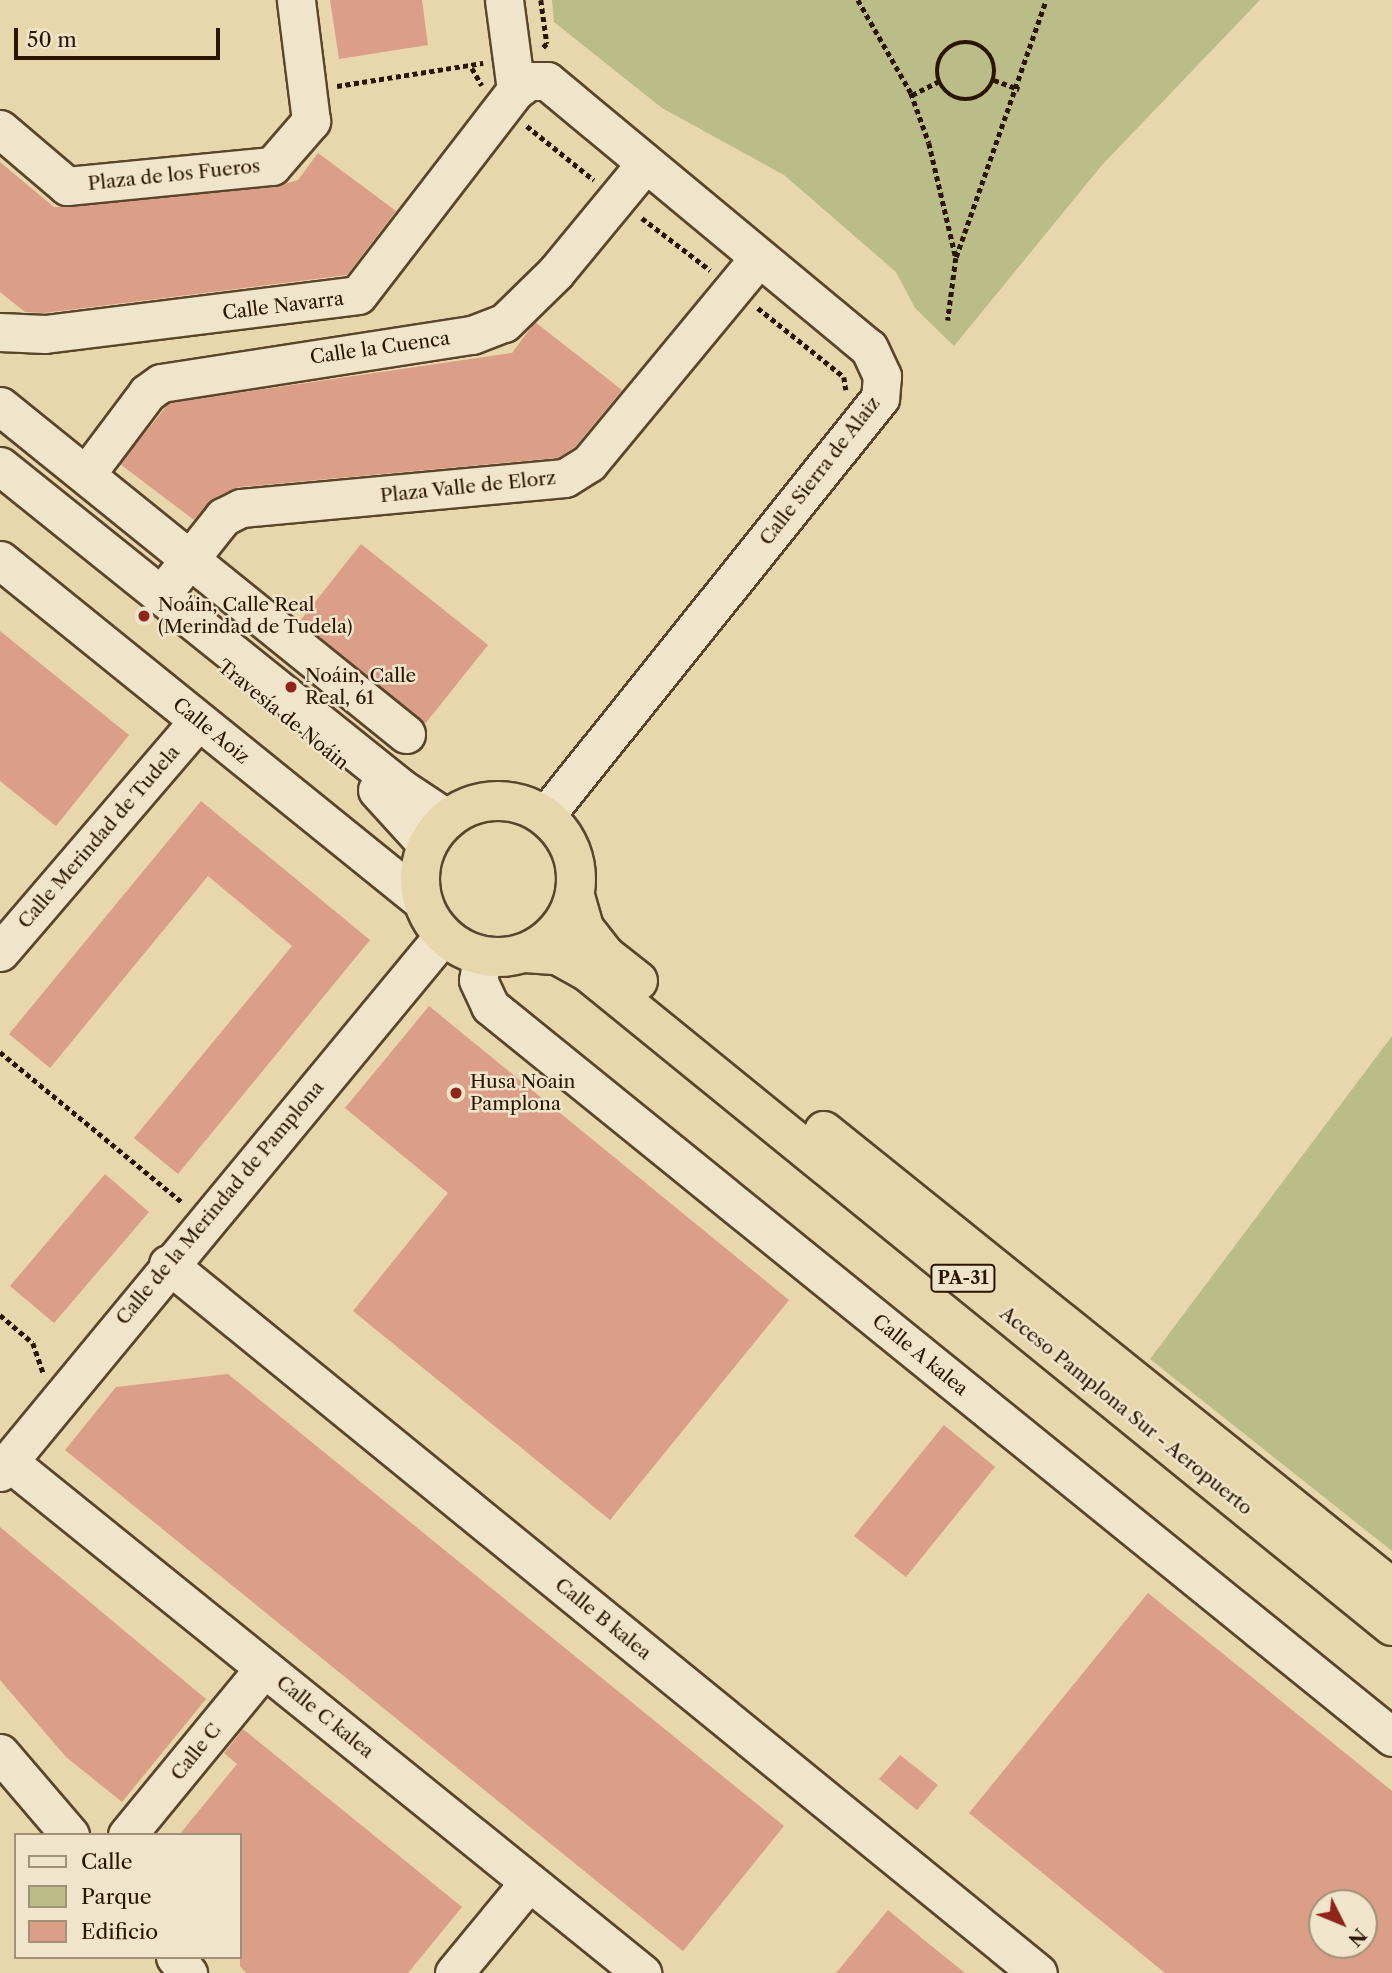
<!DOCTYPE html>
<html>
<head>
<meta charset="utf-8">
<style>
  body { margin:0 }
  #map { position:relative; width:1392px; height:1973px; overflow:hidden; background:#e8d6ad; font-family:"Libre Caslon Text",serif }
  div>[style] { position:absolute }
  .green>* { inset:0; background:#babd87 }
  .building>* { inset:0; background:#db9e88 }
  .path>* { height:4.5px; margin-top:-2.25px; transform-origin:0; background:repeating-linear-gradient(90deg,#2b1500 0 5px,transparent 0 8.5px) }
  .path>.ring { margin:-2.25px; padding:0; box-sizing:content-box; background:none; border:4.5px solid #2b1500; border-radius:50% }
  .roads { filter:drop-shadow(2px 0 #5a452b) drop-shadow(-2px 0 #5a452b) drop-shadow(0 2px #5a452b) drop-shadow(0 -2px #5a452b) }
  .minor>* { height:37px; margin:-18.5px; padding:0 18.5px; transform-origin:18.5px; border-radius:18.5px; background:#f0e4ca }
  .highway>* { height:38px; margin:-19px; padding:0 19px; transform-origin:19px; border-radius:19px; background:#e8d6ad }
  .highway>.ring { margin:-19px; padding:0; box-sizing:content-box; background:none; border:38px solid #e8d6ad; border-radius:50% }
  .dots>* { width:19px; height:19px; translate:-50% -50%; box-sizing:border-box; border:4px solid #f0e4ca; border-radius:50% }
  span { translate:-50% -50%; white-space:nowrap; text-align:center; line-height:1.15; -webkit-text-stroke:5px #f0e4ca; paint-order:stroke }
  .shield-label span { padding:2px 5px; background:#f0e4ca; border:2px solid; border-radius:5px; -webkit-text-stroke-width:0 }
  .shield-label { font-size:18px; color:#2b1500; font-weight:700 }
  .street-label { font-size:19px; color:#2b1500 }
  .poi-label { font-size:19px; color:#2b1500 }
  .left { translate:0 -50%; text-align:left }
  .legend { position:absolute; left:14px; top:1833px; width:228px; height:126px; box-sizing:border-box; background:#f0e4ca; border:2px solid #a19179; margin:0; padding:9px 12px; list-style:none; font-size:21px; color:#2b1500 }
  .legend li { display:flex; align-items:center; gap:14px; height:35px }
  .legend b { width:35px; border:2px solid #a19179 }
  .north { position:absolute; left:1308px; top:1889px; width:70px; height:70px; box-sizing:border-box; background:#f0e4ca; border:2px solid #a19179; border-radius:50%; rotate:133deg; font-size:19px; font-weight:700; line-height:28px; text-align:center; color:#2b1500 }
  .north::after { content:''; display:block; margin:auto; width:24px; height:32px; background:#8f2418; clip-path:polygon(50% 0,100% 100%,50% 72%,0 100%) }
  .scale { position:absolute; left:14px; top:28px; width:206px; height:32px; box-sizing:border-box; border:4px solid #2b1500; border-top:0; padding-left:9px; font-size:21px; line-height:24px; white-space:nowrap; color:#2b1500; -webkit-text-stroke:5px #f0e4ca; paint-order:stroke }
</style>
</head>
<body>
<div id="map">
  <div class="green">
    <div style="clip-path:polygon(552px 0,1260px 0,1102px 165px,954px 346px,915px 308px,896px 272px,784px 175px,662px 108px,554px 22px)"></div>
    <div style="clip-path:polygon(1392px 1036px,1392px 1551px,1150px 1359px)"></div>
  </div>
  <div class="building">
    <div style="clip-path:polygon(330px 0,422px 0,428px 45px,339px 59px)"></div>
    <div style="clip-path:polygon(318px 153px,396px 211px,347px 275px,44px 313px,25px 312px,0 292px,0 162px,54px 207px,69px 207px,274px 187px,298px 180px)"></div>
    <div style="clip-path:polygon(535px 322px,622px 390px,575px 447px,558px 458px,239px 487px,213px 499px,194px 520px,120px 464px,169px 403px,512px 353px)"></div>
    <div style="clip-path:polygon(361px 544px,488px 645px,425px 724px,300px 621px)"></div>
    <div style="clip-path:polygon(0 631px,129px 735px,56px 826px,0 781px)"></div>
    <div style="clip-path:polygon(201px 801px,370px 940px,178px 1174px,134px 1138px,292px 946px,208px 876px,50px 1068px,9px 1034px)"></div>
    <div style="clip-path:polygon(429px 1006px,789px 1300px,610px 1520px,353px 1311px,448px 1193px,345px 1108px)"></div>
    <div style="clip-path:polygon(105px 1174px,149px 1212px,54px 1323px,10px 1286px)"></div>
    <div style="clip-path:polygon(228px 1374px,784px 1826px,683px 1951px,65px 1450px,116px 1387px)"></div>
    <div style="clip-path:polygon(944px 1425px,995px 1467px,906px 1577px,854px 1536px)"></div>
    <div style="clip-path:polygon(0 1527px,206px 1699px,122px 1802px,66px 1757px,0 1680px)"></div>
    <div style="clip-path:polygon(evenodd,1148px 1593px,1392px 1791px,1392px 1973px,1165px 1973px,969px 1813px,1148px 1593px,1322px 1903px,1364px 1903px,1364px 1945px,1322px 1945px,1322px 1903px)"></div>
    <div style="clip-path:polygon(243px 1729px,462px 1907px,408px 1973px,246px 1973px,240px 1966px,240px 1835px,179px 1835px,237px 1764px,224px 1753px)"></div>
    <div style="clip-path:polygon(900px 1755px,938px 1785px,917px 1810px,879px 1779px)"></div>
    <div style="clip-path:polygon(888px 1910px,924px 1940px,965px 1973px,836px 1973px)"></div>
  </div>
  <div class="path">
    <div style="left:541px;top:0;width:44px;rotate:82.2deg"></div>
    <div style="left:547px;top:44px;width:7px;rotate:135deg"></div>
    <div style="left:858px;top:0;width:107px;rotate:60.3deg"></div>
    <div style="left:911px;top:93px;width:53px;rotate:70.2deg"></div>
    <div style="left:929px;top:143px;width:118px;rotate:76.8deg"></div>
    <div style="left:956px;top:258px;width:63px;rotate:97.4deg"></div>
    <div class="ring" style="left:937px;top:42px;width:53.5px;height:53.5px"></div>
    <div style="left:472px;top:68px;width:20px;rotate:60deg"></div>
    <div style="left:994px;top:80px;width:27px;rotate:20deg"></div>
    <div style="left:337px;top:86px;width:148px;rotate:-9deg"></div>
    <div style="left:912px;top:95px;width:29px;rotate:-27deg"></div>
    <div style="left:527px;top:126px;width:86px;rotate:38.9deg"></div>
    <div style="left:642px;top:218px;width:86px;rotate:37.4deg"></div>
    <div style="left:956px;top:257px;width:272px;rotate:-70.7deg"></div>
    <div style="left:758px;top:308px;width:110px;rotate:38.7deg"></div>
    <div style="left:844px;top:377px;width:13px;rotate:81deg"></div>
    <div style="left:0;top:1052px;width:236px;rotate:39.5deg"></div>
    <div style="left:0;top:1315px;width:43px;rotate:40.3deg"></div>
    <div style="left:33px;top:1343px;width:31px;rotate:71deg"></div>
  </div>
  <div class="roads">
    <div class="minor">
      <div style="left:504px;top:0;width:91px;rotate:82.4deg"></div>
      <div style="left:0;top:129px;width:88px;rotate:40.4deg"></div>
      <div style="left:67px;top:186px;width:206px;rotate:-5.6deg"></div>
      <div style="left:272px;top:166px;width:60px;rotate:-49.1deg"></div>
      <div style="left:311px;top:121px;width:122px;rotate:-97.1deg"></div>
      <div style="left:0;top:332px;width:45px;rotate:2.5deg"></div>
      <div style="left:45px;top:334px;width:315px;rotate:-7.1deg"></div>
      <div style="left:358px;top:295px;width:259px;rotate:-52.4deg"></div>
      <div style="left:516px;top:90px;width:16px;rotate:-35deg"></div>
      <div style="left:529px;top:81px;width:18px"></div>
      <div style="left:547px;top:81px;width:418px;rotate:39.7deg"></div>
      <div style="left:869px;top:348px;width:31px;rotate:65deg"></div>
      <div style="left:882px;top:376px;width:22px;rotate:95deg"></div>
      <div style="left:880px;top:398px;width:536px;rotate:128.71deg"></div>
      <div style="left:0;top:406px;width:522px;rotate:38.93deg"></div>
      <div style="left:0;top:466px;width:514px;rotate:38.76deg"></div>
      <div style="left:401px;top:788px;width:56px;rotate:33.4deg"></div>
      <div style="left:87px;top:473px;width:100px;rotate:-53.1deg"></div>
      <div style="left:147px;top:393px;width:17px;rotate:-36deg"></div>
      <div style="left:161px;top:383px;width:315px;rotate:-8.8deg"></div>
      <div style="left:472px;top:335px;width:34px;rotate:-21deg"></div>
      <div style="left:504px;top:323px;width:73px;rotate:-44.4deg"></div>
      <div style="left:556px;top:272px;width:140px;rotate:-50.5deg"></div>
      <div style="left:0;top:560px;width:543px;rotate:38.94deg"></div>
      <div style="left:161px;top:595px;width:100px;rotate:-51.5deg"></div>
      <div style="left:223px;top:517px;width:20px;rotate:-27deg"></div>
      <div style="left:241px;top:508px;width:325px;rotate:-5.3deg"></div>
      <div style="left:565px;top:478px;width:28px;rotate:-32deg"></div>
      <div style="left:589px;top:463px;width:265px;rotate:-50.4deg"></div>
      <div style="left:377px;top:790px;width:74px;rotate:47.7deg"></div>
      <div style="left:0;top:952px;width:304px;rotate:-49.4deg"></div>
      <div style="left:482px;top:956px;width:24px;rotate:99deg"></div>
      <div style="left:478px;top:980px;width:29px;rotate:65deg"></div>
      <div style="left:490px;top:1006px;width:1161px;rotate:39.02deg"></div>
      <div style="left:168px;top:1264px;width:1122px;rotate:39.18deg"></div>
      <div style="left:9px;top:1462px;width:814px;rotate:38.91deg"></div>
      <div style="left:0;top:1472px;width:695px;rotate:-50.43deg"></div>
      <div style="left:0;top:1753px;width:108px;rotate:49.5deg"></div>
      <div style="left:127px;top:1835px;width:216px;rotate:-50.6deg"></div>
      <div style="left:175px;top:1957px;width:21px;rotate:51deg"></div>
      <div style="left:454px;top:1973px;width:118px;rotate:-50.5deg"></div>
    </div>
    <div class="highway">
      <div class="ring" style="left:420px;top:801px;width:118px;height:118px"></div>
      <div style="left:575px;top:896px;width:33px;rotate:74deg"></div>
      <div style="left:584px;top:928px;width:34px;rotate:52deg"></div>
      <div style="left:605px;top:955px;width:42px;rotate:38.2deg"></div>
      <div style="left:525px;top:953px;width:32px;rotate:4deg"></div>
      <div style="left:557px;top:955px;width:37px;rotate:29deg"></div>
      <div style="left:589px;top:973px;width:1035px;rotate:39.12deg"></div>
      <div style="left:824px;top:1131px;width:729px;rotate:38.82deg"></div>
    </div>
  </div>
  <div class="dots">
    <div style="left:144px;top:616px;background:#8f2418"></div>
    <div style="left:291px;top:687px;background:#8f2418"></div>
    <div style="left:456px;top:1093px;background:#8f2418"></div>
  </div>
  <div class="shield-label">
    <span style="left:963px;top:1278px">PA-31</span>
  </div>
  <div class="street-label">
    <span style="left:174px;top:175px;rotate:-6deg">Plaza de los Fueros</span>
    <span style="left:283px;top:306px;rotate:-7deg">Calle Navarra</span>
    <span style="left:380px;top:348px;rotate:-8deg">Calle la Cuenca</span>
    <span style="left:820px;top:471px;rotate:-52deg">Calle Sierra de Alaiz</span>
    <span style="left:468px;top:487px;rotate:-6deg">Plaza Valle de Elorz</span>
    <span style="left:283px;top:715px;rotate:39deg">Travesía de Noáin</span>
    <span style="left:211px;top:731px;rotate:39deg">Calle Aoiz</span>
    <span style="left:99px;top:837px;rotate:-49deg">Calle Merindad de Tudela</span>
    <span style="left:220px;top:1203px;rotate:-50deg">Calle de la Merindad de Pamplona</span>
    <span style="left:920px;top:1355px;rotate:39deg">Calle A kalea</span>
    <span style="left:1126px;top:1411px;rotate:39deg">Acceso Pamplona Sur - Aeropuerto</span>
    <span style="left:603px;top:1619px;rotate:39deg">Calle B kalea</span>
    <span style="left:325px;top:1717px;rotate:39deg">Calle C kalea</span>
    <span style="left:196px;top:1752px;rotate:-51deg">Calle C</span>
  </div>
  <div class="poi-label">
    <span class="left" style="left:158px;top:616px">Noáin, Calle Real<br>(Merindad de Tudela)</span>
    <span class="left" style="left:305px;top:687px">Noáin, Calle<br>Real, 61</span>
    <span class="left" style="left:470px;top:1093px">Husa Noain<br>Pamplona</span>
  </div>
  <ul class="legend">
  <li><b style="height:9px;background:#f0e4ca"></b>Calle</li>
  <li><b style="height:19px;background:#babd87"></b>Parque</li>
  <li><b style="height:19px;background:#db9e88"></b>Edificio</li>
  </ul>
  <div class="north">N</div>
  <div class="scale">50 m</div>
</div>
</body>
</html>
